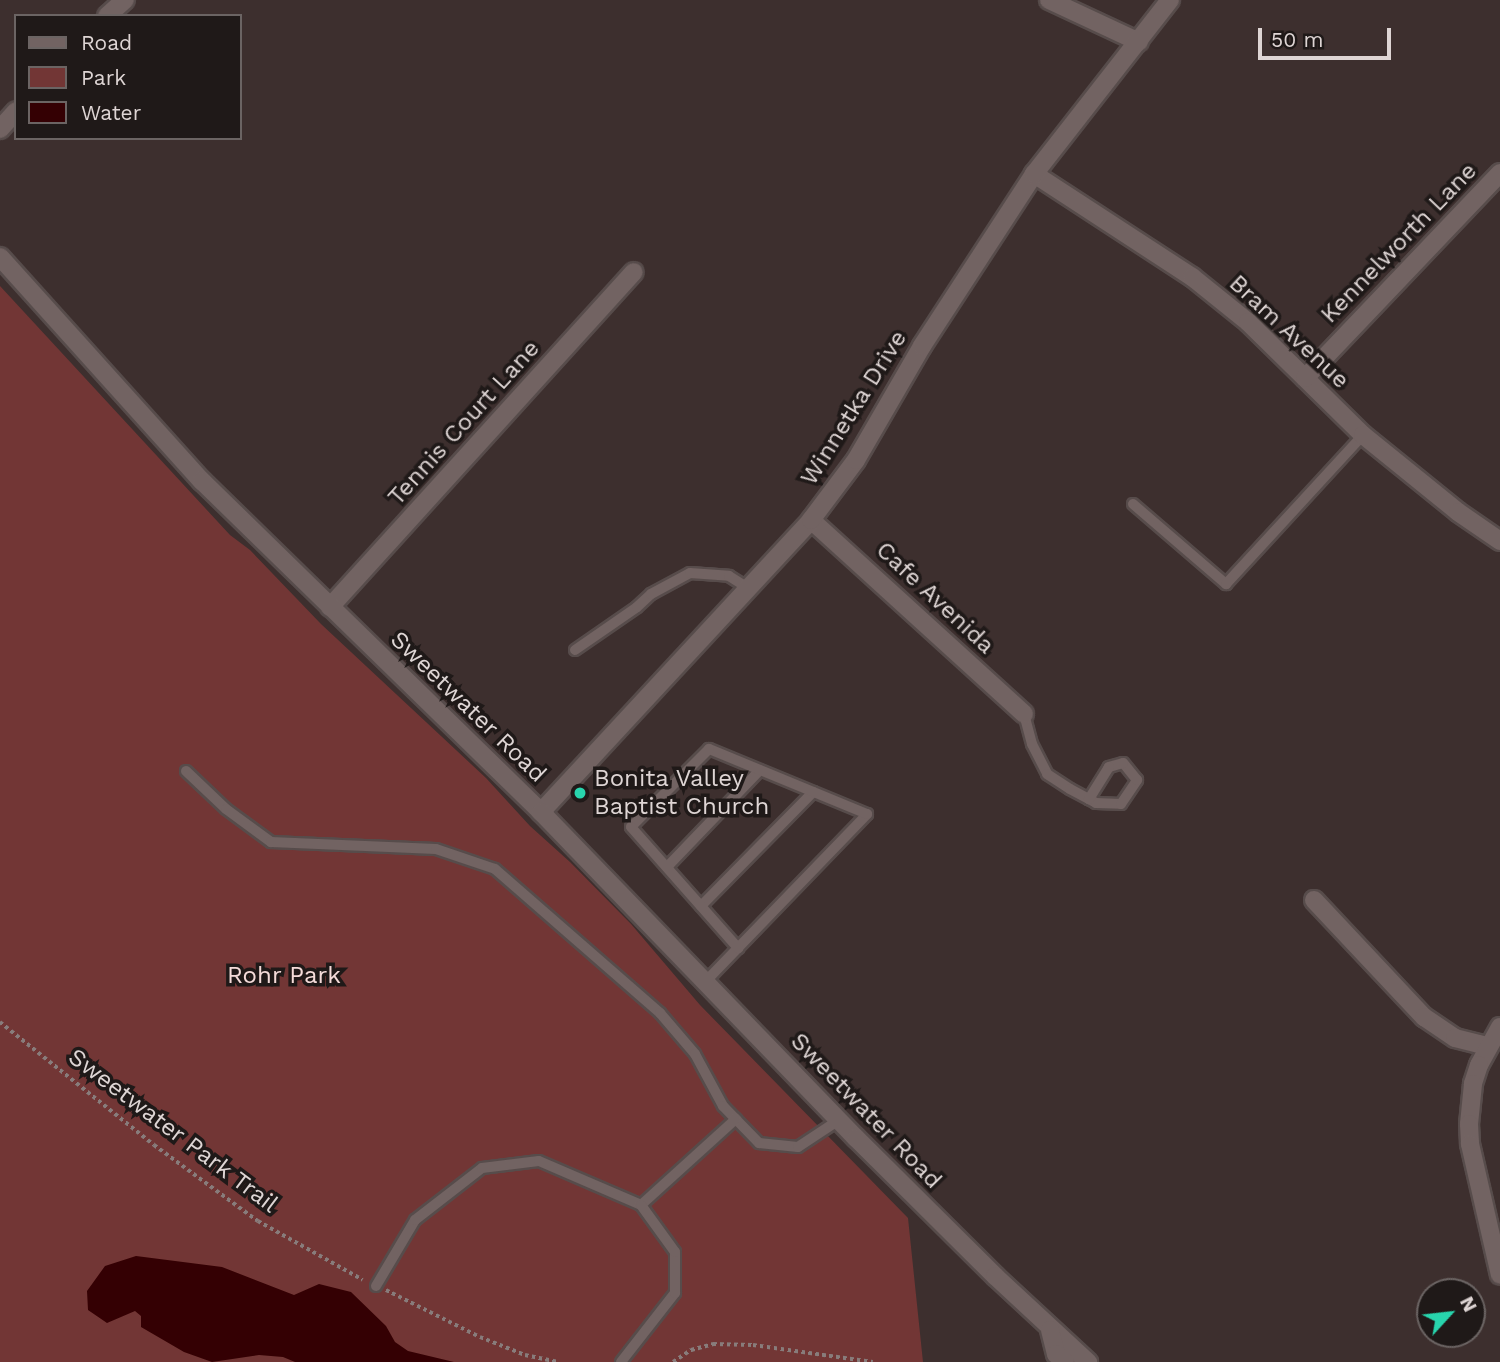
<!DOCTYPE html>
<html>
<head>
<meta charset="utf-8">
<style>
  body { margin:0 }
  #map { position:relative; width:1500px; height:1362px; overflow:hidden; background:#3d2f2e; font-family:"Work Sans",sans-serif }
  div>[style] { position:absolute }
  .green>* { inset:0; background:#723635 }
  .water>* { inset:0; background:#340003 }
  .path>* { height:3.5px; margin-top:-1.75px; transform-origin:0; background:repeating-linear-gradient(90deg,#887c7b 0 3.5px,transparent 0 7px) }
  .roads { filter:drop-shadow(2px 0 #574c4b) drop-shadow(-2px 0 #574c4b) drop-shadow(0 2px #574c4b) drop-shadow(0 -2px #574c4b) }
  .lane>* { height:10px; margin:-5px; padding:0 5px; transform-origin:5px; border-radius:5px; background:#726362 }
  .street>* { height:18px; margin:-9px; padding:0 9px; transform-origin:9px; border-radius:9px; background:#726362 }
  .secondary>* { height:18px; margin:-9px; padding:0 9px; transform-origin:9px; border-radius:9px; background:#726362 }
  .dots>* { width:19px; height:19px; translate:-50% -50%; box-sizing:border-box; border:4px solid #1f1918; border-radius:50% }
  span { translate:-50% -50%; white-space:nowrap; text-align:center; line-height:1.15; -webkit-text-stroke:7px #1f1918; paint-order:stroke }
  .street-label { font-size:24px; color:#ded5d4 }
  .poi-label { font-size:24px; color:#ded5d4 }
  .left { translate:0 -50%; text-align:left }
  .park-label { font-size:24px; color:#f4dbd9 }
  .legend { position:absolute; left:14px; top:14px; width:228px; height:126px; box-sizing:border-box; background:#1f1918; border:2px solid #6b6463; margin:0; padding:9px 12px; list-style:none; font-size:21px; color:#ded5d4 }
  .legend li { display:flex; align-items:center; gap:14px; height:35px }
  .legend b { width:35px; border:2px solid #6b6463 }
  .north { position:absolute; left:1416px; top:1278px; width:70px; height:70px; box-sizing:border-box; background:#1f1918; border:2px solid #6b6463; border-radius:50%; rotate:63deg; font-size:19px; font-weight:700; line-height:28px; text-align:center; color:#ded5d4 }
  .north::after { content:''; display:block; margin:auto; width:24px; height:32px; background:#28d5ad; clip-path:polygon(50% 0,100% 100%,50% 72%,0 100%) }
  .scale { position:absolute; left:1258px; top:28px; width:133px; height:32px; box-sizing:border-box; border:4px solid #ded5d4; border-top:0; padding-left:9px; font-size:21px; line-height:24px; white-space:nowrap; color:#ded5d4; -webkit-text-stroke:5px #1f1918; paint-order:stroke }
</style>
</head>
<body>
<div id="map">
  <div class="green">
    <div style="clip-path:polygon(0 286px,230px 535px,250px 550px,321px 624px,486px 778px,530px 826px,570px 862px,631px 924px,700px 1005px,908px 1218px,923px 1362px,0 1362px)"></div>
  </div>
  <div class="water">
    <div style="clip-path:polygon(136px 1256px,222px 1267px,294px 1295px,319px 1284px,351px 1292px,386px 1326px,395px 1342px,408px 1351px,454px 1362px,295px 1362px,283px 1357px,259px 1355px,212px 1362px,184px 1352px,141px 1327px,141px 1316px,135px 1311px,107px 1323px,88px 1310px,87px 1291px,105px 1266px)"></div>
  </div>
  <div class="path">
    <div style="left:0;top:1022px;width:197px;rotate:38.6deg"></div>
    <div style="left:154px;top:1145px;width:129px;rotate:36.2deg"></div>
    <div style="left:258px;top:1221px;width:120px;rotate:29.3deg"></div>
    <div style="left:386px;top:1290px;width:105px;rotate:26.6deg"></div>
    <div style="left:480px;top:1337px;width:48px;rotate:21.8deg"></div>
    <div style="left:525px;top:1355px;width:34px;rotate:12deg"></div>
    <div style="left:673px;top:1362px;width:22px;rotate:-34deg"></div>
    <div style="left:691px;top:1350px;width:23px;rotate:-15deg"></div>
    <div style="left:713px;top:1344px;width:40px;rotate:1.4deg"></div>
    <div style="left:753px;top:1345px;width:121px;rotate:8.1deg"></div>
  </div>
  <div class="roads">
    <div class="lane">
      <div style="left:1133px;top:504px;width:123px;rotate:40.7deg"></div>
      <div style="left:1226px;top:584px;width:202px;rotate:-47.4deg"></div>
      <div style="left:575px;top:650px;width:75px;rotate:-34.7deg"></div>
      <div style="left:637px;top:607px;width:19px;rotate:-43deg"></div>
      <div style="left:651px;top:594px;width:44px;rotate:-28.3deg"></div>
      <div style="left:690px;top:573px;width:39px;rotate:4deg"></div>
      <div style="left:729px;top:576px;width:22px;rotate:32deg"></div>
      <div style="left:1024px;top:714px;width:31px;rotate:75deg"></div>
      <div style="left:1032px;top:744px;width:34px;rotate:63deg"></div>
      <div style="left:1047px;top:774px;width:27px;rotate:33deg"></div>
      <div style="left:1070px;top:789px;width:30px;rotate:28deg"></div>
      <div style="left:1096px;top:803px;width:25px;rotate:2deg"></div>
      <div style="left:1121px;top:804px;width:29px;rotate:-56deg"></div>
      <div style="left:1137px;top:780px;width:22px;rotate:-129deg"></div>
      <div style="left:1123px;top:763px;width:15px;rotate:164deg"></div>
      <div style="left:1109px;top:767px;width:38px;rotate:122deg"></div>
      <div style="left:186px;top:771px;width:55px;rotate:43.5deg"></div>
      <div style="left:226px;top:809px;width:56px;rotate:36.3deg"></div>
      <div style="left:271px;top:842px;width:165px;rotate:2.4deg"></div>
      <div style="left:436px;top:849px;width:62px;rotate:18.7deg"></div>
      <div style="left:495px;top:869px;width:219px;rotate:41.1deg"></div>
      <div style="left:660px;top:1013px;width:54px;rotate:49.5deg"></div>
      <div style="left:695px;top:1054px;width:59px;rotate:61.7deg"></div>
      <div style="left:723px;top:1106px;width:52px;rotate:45.8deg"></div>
      <div style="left:759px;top:1143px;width:39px;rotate:6deg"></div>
      <div style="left:798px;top:1147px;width:49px;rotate:-33.4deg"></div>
      <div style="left:667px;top:867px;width:134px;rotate:-46.2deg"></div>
      <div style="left:701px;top:906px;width:160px;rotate:-45.5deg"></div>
      <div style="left:706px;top:981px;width:232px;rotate:-46deg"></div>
      <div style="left:867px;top:814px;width:171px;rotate:-157.6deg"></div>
      <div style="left:709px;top:749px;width:110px;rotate:135deg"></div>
      <div style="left:631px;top:827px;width:162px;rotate:48.5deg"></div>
      <div style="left:376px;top:1286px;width:77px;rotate:-59.4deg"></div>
      <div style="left:415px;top:1220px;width:85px;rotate:-37.8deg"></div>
      <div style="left:482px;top:1168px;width:57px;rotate:-7deg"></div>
      <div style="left:539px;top:1161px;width:111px;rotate:23.3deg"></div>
      <div style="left:641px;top:1205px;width:128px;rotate:-42.2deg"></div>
      <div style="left:621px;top:1362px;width:88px;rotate:-52deg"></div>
      <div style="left:675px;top:1293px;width:41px;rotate:-90deg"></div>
      <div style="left:675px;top:1252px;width:58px;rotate:-125.9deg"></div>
    </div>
    <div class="street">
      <div style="left:1049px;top:0;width:99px;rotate:25deg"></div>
      <div style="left:107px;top:16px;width:24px;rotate:-42deg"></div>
      <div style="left:0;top:129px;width:24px;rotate:-48deg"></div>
      <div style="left:1034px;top:174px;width:189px;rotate:33.1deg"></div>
      <div style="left:1192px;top:277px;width:72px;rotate:38.8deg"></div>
      <div style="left:1248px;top:322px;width:161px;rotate:44.5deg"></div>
      <div style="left:1363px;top:435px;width:122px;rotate:39deg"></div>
      <div style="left:1458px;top:512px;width:51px;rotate:34.6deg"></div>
      <div style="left:1305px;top:378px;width:283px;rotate:-46.4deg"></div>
      <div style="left:811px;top:520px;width:288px;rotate:42.3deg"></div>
      <div style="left:330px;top:607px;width:452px;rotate:-47.8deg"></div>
      <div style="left:541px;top:812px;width:398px;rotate:-47.2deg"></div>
      <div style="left:811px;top:520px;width:75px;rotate:-53.1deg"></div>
      <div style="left:856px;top:460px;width:132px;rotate:-59.9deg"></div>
      <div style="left:922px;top:346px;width:205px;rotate:-56.9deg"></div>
      <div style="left:1034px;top:174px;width:221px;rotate:-52deg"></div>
      <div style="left:1314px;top:900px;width:161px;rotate:46.8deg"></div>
      <div style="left:1424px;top:1017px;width:37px;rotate:34deg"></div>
      <div style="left:1455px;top:1038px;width:34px;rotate:14deg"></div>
      <div style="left:1500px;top:1027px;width:43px;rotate:118.9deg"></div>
      <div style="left:1479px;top:1065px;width:20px;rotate:108deg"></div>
      <div style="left:1473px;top:1084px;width:40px;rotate:95.7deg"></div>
      <div style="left:1469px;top:1124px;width:20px;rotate:87deg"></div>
      <div style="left:1470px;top:1144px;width:134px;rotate:77.1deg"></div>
    </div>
    <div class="secondary">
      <div style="left:0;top:257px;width:302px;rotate:48deg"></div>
      <div style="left:202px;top:481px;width:474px;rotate:44.3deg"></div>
      <div style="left:541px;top:812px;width:453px;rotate:46deg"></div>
      <div style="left:856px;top:1138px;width:196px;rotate:44.8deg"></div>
      <div style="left:995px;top:1276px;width:127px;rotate:42.8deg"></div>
      <div style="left:1050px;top:1330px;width:25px;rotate:76deg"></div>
      <div style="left:1056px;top:1354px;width:12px;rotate:42deg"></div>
    </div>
  </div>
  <div class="dots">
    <div style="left:580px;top:793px;background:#28d5ad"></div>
  </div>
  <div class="street-label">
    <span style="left:1399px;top:243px;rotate:-46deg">Kennelworth Lane</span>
    <span style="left:1289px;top:332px;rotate:43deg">Bram Avenue</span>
    <span style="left:854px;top:408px;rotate:-58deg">Winnetka Drive</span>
    <span style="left:464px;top:423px;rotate:-48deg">Tennis Court Lane</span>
    <span style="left:935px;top:598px;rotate:43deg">Cafe Avenida</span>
    <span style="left:468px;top:707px;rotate:44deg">Sweetwater Road</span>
    <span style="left:866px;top:1111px;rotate:46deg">Sweetwater Road</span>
    <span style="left:173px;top:1131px;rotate:37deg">Sweetwater Park Trail</span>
  </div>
  <div class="poi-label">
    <span class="left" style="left:594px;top:793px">Bonita Valley<br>Baptist Church</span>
  </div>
  <div class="park-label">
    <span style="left:284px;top:976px">Rohr Park</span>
  </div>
  <ul class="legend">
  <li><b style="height:9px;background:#726362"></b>Road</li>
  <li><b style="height:19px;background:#723635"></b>Park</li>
  <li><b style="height:19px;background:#340003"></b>Water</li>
  </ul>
  <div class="north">N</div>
  <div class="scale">50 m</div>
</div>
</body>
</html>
